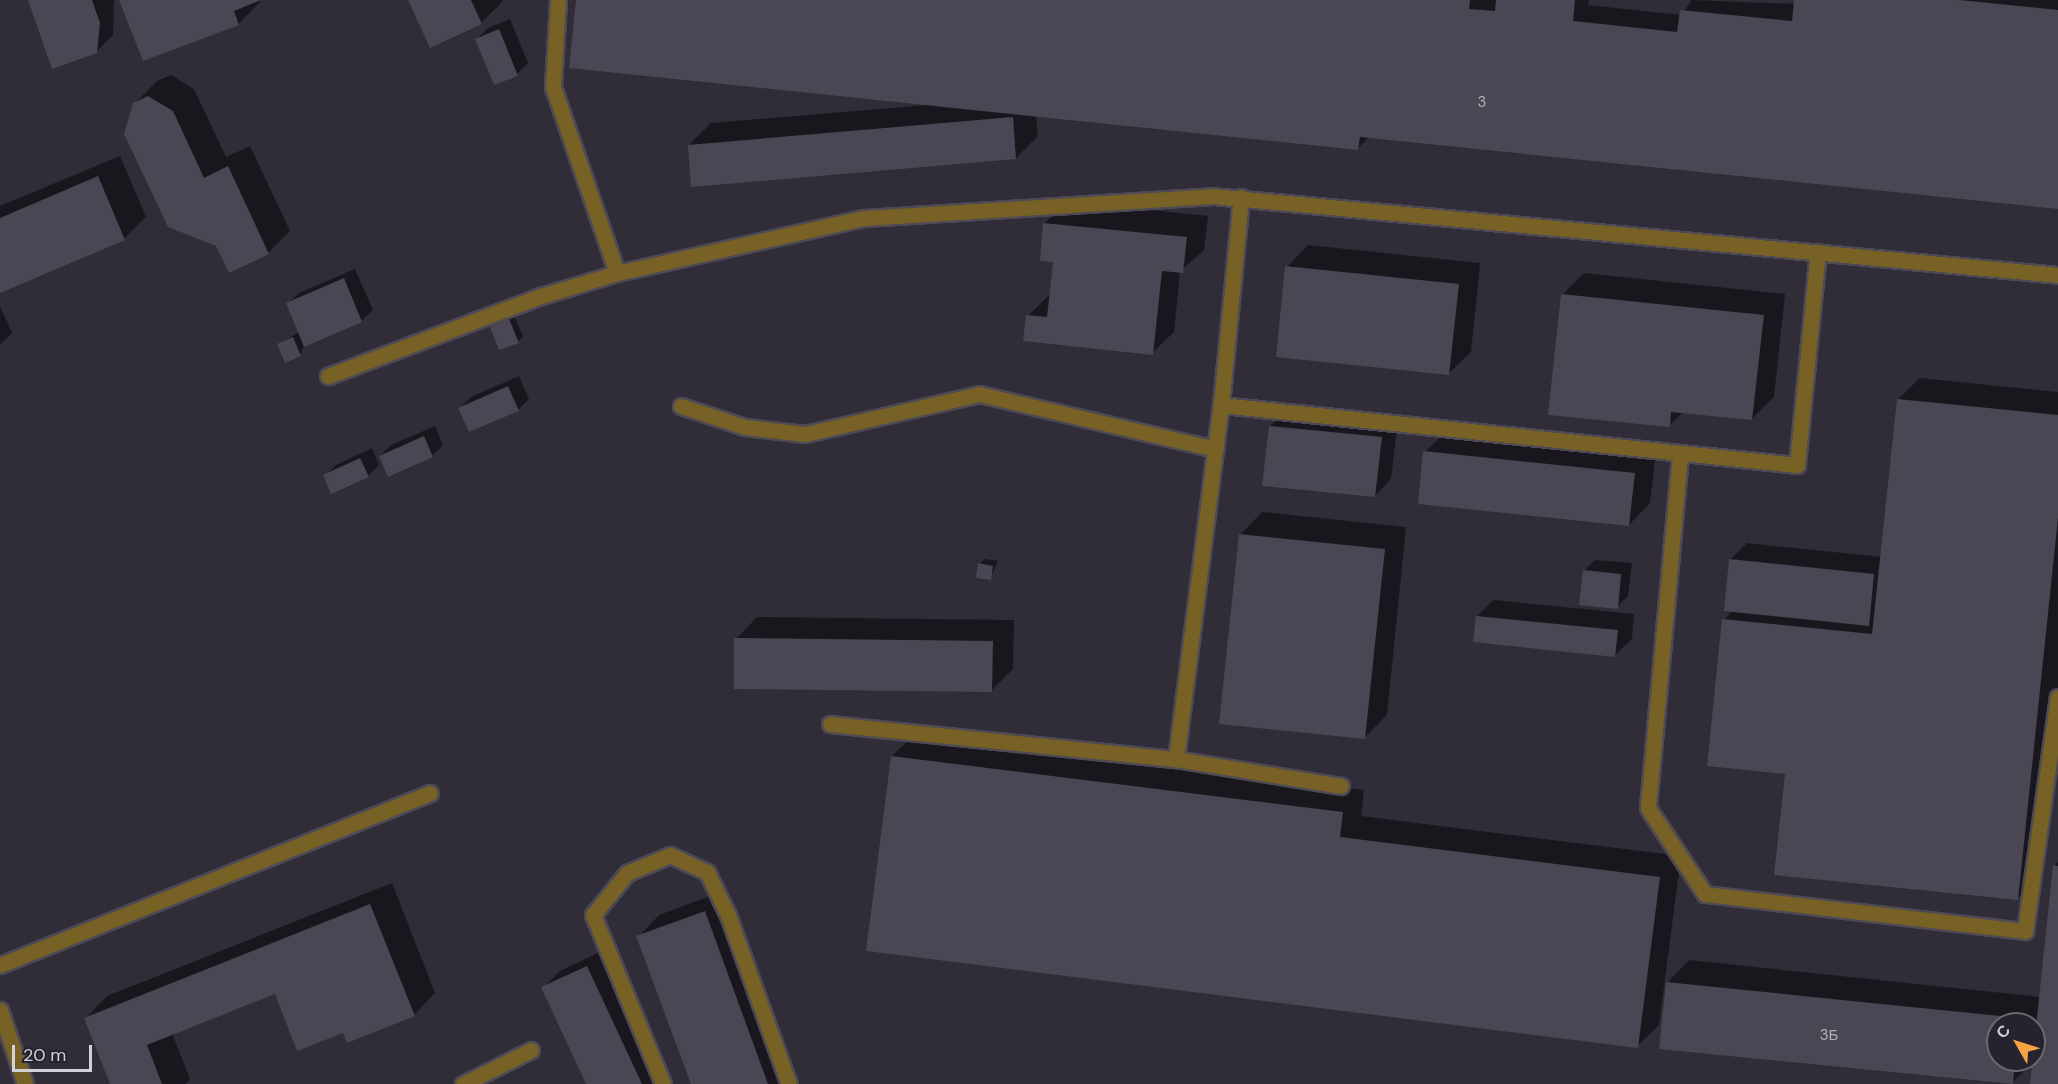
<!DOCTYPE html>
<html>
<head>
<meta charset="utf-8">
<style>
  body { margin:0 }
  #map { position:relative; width:2058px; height:1084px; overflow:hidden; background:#302c38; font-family:"DM Sans",sans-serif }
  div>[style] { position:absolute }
  .shadow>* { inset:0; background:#0007 }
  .building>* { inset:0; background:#4a4653 }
  .roads { filter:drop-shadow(2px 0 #4d4a55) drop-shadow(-2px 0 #4d4a55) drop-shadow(0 2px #4d4a55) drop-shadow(0 -2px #4d4a55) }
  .minor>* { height:15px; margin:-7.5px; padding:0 7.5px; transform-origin:7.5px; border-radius:7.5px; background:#786124 }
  span { translate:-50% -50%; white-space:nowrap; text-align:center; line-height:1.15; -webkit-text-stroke:6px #26222e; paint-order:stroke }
  .number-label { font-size:15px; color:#b1aeb7 }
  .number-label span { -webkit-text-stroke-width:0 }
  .north { position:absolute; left:1986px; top:1012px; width:60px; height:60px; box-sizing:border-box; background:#26222e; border:2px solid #6b6872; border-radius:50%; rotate:309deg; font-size:16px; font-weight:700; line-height:24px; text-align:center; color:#d3d0d8 }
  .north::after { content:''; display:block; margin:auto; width:21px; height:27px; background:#f5a345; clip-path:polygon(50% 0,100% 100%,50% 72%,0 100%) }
  .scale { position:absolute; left:12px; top:1045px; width:80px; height:27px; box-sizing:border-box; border:3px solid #d3d0d8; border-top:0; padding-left:8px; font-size:18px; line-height:21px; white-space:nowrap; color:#d3d0d8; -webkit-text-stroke:4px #26222e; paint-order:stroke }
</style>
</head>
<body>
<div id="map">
  <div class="shadow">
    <div style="clip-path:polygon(30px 0,114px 0,113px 35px,96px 52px)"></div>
    <div style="clip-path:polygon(121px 0,259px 0,260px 2px,238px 24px)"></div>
    <div style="clip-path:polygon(409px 0,502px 0,503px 1px,481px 23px)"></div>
    <div style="clip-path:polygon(578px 0,1589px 0,1588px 5px,1681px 15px,1692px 0,1796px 4px,1796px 0,2058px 0,2058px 208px,1369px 137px,1358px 148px,1036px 115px,1038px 136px,1016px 158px,689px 145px,711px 123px,927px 105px)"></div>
    <div style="clip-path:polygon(510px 19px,528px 63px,517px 74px,477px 39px,488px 28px)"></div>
    <div style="clip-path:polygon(171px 75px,194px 89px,226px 157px,250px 146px,290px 231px,268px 253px,217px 245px,135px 103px,157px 81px)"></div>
    <div style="clip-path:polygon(120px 156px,146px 217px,124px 239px,0 292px,0 206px)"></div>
    <div style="clip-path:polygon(1067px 201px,1208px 216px,1204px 250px,1180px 271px,1174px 332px,1152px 353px,1028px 316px,1050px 294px,1054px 261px,1045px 223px)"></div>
    <div style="clip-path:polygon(1308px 245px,1480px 263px,1471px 352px,1449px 373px,1287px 267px)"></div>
    <div style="clip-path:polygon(355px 269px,373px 310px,361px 321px,304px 346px,300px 355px,279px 344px,299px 332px,287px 304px,299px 293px)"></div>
    <div style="clip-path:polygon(1584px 273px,1785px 294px,1774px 397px,1752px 419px,1683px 412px,1669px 426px,1562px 295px)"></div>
    <div style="clip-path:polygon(0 306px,12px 333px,0 345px)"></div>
    <div style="clip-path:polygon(514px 315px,523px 336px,518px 342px,492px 327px)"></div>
    <div style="clip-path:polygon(519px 376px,529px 399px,518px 410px,460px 408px,471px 397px)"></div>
    <div style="clip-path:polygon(1920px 378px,2058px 392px,2058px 695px,2039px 877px,2017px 899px,1787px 773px,1724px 620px,1733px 610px,1730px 560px,1747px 543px,1882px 557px,1898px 399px)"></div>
    <div style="clip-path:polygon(1287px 410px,1398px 421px,1391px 479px,1375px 496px,1270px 426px)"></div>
    <div style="clip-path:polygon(435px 426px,443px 445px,432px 456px,380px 456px,391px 445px)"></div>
    <div style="clip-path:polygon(1447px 430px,1656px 452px,1650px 503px,1629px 525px,1425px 452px)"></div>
    <div style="clip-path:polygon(372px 448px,379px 465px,368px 476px,325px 476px,336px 465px)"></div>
    <div style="clip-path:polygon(1262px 512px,1406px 527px,1387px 715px,1365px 737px,1241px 534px)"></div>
    <div style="clip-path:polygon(985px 559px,998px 561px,990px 579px,979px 564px)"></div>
    <div style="clip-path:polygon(1595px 560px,1632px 563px,1628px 596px,1617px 607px,1584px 571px)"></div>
    <div style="clip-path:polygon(1494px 600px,1634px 614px,1632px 639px,1615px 655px,1477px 616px)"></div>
    <div style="clip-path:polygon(757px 617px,1014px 620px,1013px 669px,991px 691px,736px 639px)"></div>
    <div style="clip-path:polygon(914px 735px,1364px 790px,1361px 816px,1681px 856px,1659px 1025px,1637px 1046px,892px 756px)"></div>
    <div style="clip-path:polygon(evenodd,2058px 862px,2058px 1084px,2031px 1084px,2033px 1062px,2012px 1083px,1666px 984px,1689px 960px,2040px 997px,2054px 866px,2058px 862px,1998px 1024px,2034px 1024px,2034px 1060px,1998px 1060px,1998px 1024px)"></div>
    <div style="clip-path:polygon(392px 883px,435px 993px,414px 1015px,344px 1031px,275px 992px,172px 1033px,190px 1079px,185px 1084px,112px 1084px,86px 1018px,107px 996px)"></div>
    <div style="clip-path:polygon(726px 890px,798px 1084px,692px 1084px,638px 937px,659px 915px)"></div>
    <div style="clip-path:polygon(604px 950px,657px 1084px,588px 1084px,543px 988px,560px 971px)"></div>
  </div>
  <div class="building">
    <div style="clip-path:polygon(28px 0,92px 0,100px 23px,97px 53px,52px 69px)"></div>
    <div style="clip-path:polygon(119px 0,261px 0,234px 11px,239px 25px,143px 61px)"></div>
    <div style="clip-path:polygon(408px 0,471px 0,482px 24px,430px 48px)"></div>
    <div style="clip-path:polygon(576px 0,1470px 0,1469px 9px,1495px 11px,1496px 0,1575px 0,1573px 21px,1677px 32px,1680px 10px,1792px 21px,1794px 0,1959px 0,2058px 10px,2058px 209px,1360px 137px,1358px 150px,569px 68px)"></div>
    <div style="clip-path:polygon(499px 29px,518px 76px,494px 85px,475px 39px)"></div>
    <div style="clip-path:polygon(148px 96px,173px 111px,204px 178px,228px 166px,269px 254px,229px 273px,216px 246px,168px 227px,124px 134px,133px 103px)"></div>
    <div style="clip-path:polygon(1013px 117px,1016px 159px,691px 187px,688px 145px)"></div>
    <div style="clip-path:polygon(98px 176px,125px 240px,0 293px,0 218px)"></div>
    <div style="clip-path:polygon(1043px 223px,1187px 237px,1183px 273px,1162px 271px,1153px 355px,1023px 341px,1026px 315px,1047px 317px,1053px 262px,1040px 261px)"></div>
    <div style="clip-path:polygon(1285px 266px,1459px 284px,1449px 375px,1276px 357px)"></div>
    <div style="clip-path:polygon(344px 278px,362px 322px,304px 347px,286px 303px)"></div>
    <div style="clip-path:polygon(1561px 294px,1764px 315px,1752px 420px,1671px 412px,1670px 427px,1548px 415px)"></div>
    <div style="clip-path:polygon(509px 319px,519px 343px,499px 350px,490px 327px)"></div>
    <div style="clip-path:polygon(293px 337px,301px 356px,285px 363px,277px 344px)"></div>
    <div style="clip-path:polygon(508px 386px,519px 411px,469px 432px,458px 408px)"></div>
    <div style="clip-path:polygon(1897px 399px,2058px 415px,2058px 518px,2018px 900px,1774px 875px,1785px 774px,1707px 766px,1722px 619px,1872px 634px)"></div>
    <div style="clip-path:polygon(1269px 426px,1382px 437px,1375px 497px,1262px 486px)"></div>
    <div style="clip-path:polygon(424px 436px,433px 457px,388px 477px,379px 456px)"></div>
    <div style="clip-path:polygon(1423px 451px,1635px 473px,1629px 526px,1418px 504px)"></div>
    <div style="clip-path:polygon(360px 458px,369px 477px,331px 494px,323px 475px)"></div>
    <div style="clip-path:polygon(1239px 534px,1385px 549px,1365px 739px,1219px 724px)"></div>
    <div style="clip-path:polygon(1729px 559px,1874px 574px,1869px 626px,1724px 611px)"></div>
    <div style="clip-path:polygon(978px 563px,993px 566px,991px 580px,976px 578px)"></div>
    <div style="clip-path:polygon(1583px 570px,1621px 574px,1618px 609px,1579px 605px)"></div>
    <div style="clip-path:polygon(1476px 616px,1618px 630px,1615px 657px,1473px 642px)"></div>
    <div style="clip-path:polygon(734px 638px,993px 641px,992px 692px,734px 689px)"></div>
    <div style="clip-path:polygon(891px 756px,1343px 812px,1340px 837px,1660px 877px,1638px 1048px,866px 951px)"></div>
    <div style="clip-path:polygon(2053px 865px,2058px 866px,2058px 1084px,2030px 1084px)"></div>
    <div style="clip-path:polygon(370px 904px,415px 1016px,347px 1043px,343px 1033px,297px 1051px,275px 994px,147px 1045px,162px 1084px,110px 1084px,84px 1018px)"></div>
    <div style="clip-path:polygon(705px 911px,768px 1084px,691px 1084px,636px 936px)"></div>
    <div style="clip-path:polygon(587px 966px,642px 1084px,586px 1084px,541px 987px)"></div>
    <div style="clip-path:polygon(1666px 982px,2020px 1018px,2019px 1024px,1998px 1024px,1998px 1060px,2015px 1060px,2013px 1084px,1659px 1049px)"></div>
  </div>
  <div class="roads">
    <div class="minor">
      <div style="left:558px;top:0;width:87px;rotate:93.3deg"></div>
      <div style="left:553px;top:87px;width:197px;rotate:71deg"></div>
      <div style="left:328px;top:376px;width:228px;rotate:-20.6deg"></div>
      <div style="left:541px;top:296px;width:79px;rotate:-16.8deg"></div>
      <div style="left:617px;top:273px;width:253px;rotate:-12.6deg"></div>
      <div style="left:864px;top:218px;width:349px;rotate:-3.6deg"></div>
      <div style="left:1212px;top:196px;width:850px;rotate:5.33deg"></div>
      <div style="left:1221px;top:405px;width:579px;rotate:5.95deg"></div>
      <div style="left:1797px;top:465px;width:214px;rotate:-84.4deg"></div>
      <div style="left:681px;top:406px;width:67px;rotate:18.2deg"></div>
      <div style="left:745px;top:427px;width:60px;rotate:6.7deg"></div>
      <div style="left:805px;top:434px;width:179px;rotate:-12.9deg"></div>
      <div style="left:979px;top:394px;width:243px;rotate:13.1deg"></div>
      <div style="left:1680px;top:455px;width:354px;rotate:95.2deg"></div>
      <div style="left:1648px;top:808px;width:103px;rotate:56.5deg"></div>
      <div style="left:1705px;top:894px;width:322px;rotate:6.6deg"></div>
      <div style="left:2025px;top:931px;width:236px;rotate:-82deg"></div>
      <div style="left:830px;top:724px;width:348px;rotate:5.8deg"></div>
      <div style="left:1176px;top:759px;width:167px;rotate:9.3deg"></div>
      <div style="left:1176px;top:759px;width:357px;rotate:-82.8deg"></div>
      <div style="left:1221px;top:405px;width:209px;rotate:-84.5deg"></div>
      <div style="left:0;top:965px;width:463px;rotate:-21.8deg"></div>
      <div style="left:0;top:1010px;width:78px;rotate:71.3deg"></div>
      <div style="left:463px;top:1084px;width:76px;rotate:-26.6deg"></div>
      <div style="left:663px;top:1084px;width:183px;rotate:-112.5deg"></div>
      <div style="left:593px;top:915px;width:54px;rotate:-51deg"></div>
      <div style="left:627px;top:873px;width:47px;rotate:-22.7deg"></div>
      <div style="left:670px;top:855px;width:41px;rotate:24.7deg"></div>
      <div style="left:707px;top:872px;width:48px;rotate:64deg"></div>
      <div style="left:728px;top:915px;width:180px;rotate:70.2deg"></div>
    </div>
  </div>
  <div class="number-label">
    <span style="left:1482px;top:103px">3</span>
    <span style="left:1829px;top:1036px">3Б</span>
  </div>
  <div class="north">С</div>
  <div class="scale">20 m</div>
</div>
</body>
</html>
